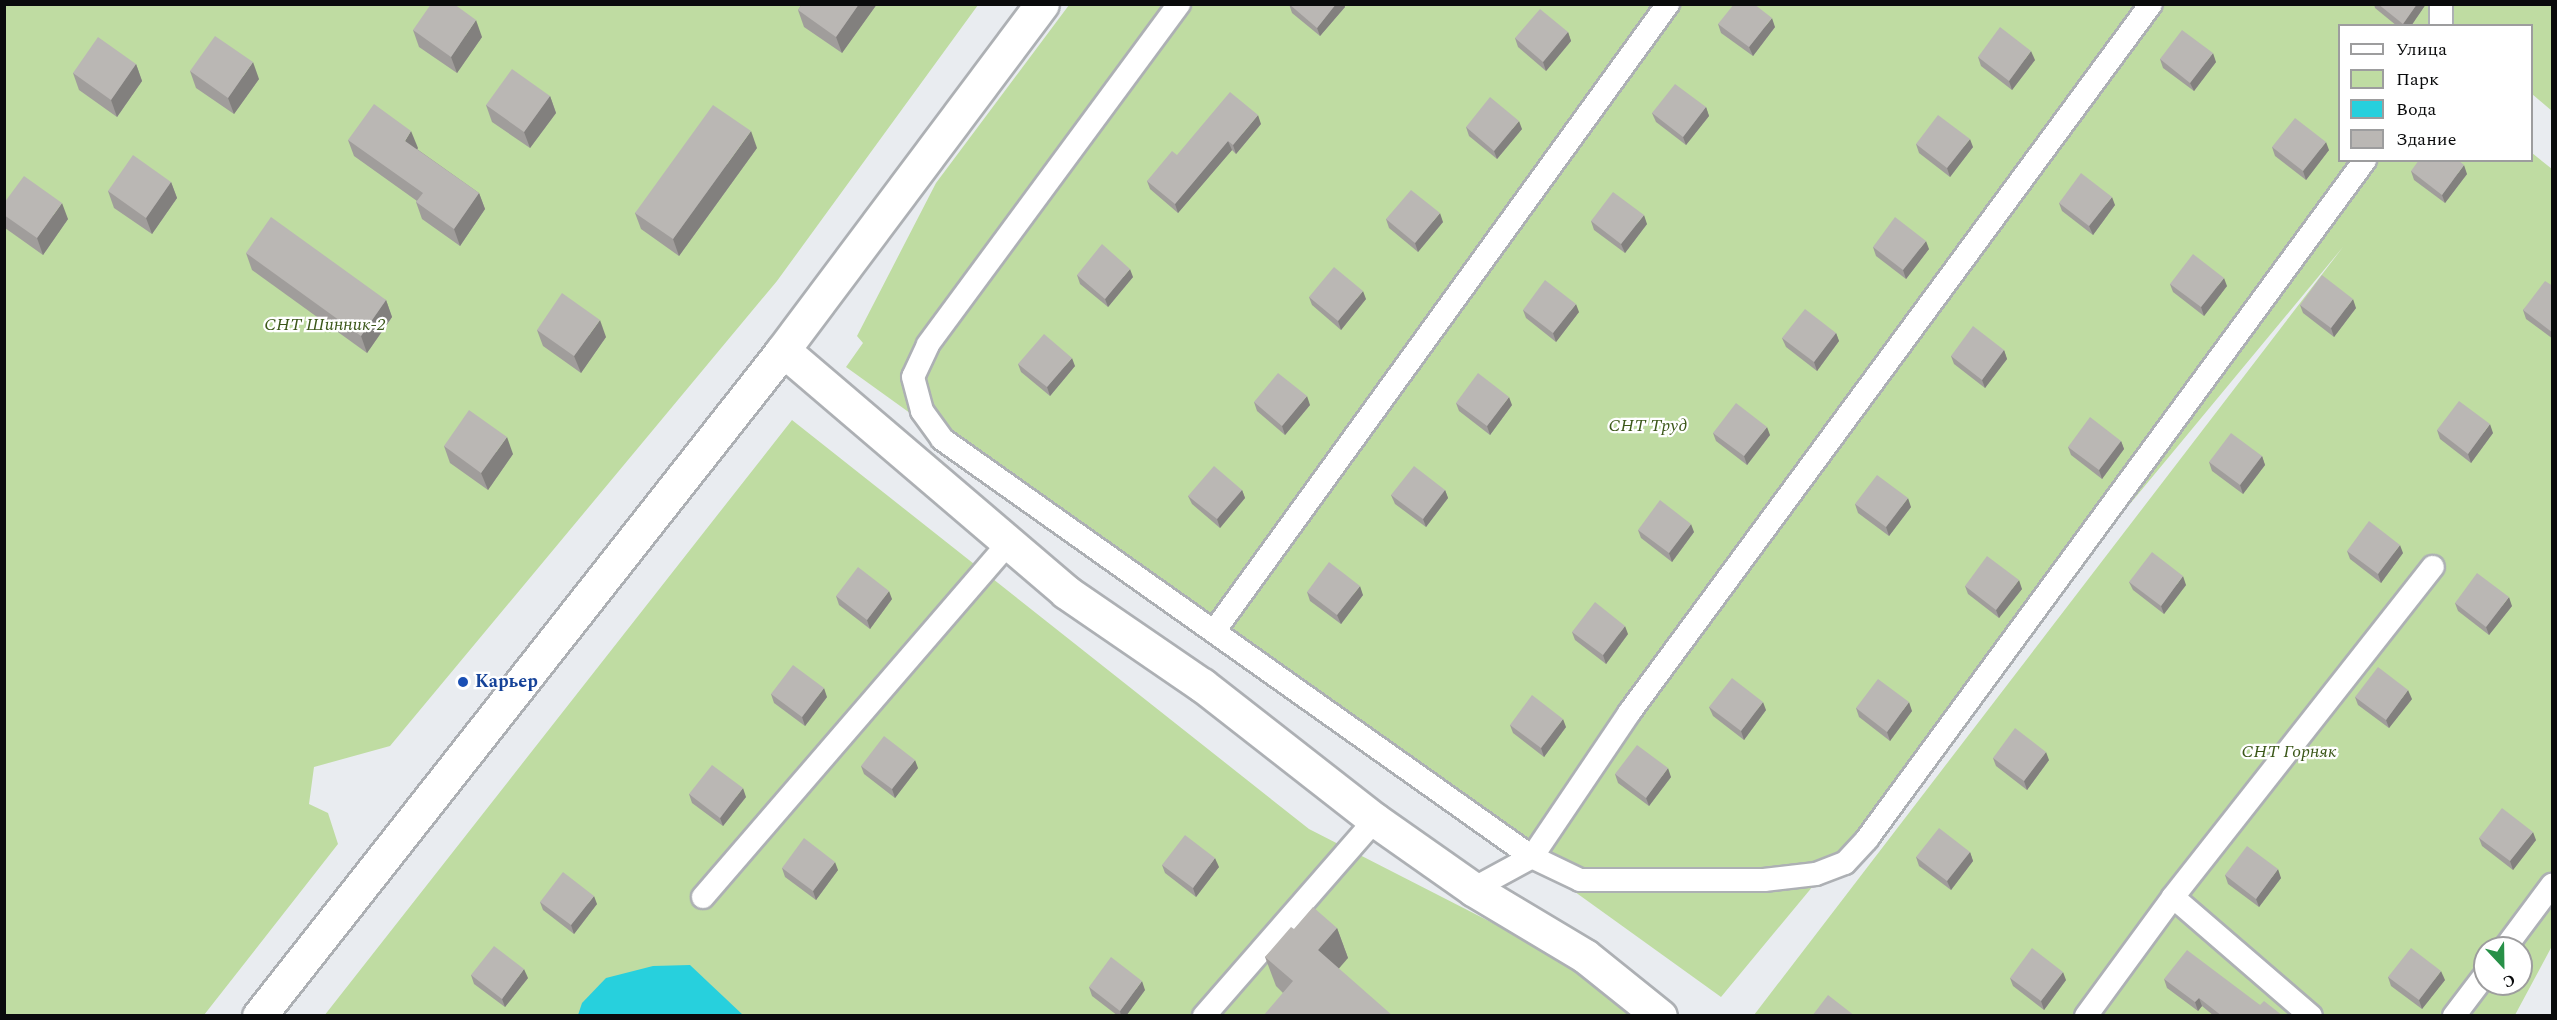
<!DOCTYPE html>
<html>
<head>
<meta charset="utf-8">
<style>
  body { margin:0 }
  #map { position:relative; width:2557px; height:1020px; overflow:hidden; background:#e9ecf0; font-family:Spectral,serif }
  div>[style] { position:absolute }
  .green>* { inset:0; background:#bfdca2 }
  .water>* { inset:0; background:#27d0dd }
  .roads { filter:drop-shadow(2px 0 #adb0b4) drop-shadow(-2px 0 #adb0b4) drop-shadow(0 2px #adb0b4) drop-shadow(0 -2px #adb0b4) }
  .service>* { height:22px; margin:-11px; padding:0 11px; transform-origin:11px; border-radius:11px; background:#fff }
  .minor>* { height:33px; margin:-16.5px; padding:0 16.5px; transform-origin:16.5px; border-radius:16.5px; background:#fff }
  .tertiary>* { height:33px; margin:-16.5px; padding:0 16.5px; transform-origin:16.5px; border-radius:16.5px; background:#fff }
  .wall>* { inset:0; background:#a09d9b }
  .shaded-wall>* { inset:0; background:#82807e }
  .building>* { inset:0; background:#bab7b4 }
  .dots>* { width:16px; height:16px; translate:-50% -50%; box-sizing:border-box; border:3px solid #fff; border-radius:50% }
  span { translate:-50% -50%; white-space:nowrap; text-align:center; line-height:1.15; -webkit-text-stroke:4.5px #fff; paint-order:stroke }
  .park-label { font-size:18px; color:#3c581a; font-style:italic }
  .transit-label { font-size:18px; color:#164399; font-weight:700 }
  .left { translate:0 -50%; text-align:left }
  .frame { position:absolute; inset:0; border:6px solid #0a0b0c; pointer-events:none }
  .legend { position:absolute; left:2338px; top:24px; width:195px; height:138px; box-sizing:border-box; background:#fff; border:2px solid #9d9d9e; margin:0; padding:8px 10px; list-style:none; font-size:18px; color:#0a0b0c }
  .legend li { display:flex; align-items:center; gap:12px; height:30px }
  .legend b { width:30px; border:2px solid #9d9d9e }
  .north { position:absolute; left:2473px; top:936px; width:60px; height:60px; box-sizing:border-box; background:#fff; border:2px solid #9d9d9e; border-radius:50%; rotate:158deg; font-size:16px; font-weight:700; line-height:24px; text-align:center; color:#0a0b0c }
  .north::after { content:''; display:block; margin:auto; width:21px; height:27px; background:#279047; clip-path:polygon(50% 0,100% 100%,50% 72%,0 100%) }
</style>
</head>
<body>
<div id="map">
  <div class="green">
    <div style="clip-path:polygon(5px 5px,978px 5px,777px 281px,390px 746px,314px 767px,309px 804px,328px 813px,338px 844px,204px 1015px,5px 1016px)"></div>
    <div style="clip-path:polygon(evenodd,1069px 5px,2552px 5px,2552px 111px,2532px 94px,2532px 26px,2340px 26px,2340px 160px,2532px 160px,2532px 153px,2552px 169px,2552px 946px,2515px 1015px,1754px 1015px,2343px 247px,1721px 997px,846px 367px,863px 343px,857px 336px,936px 183px,1069px 5px,2485px 948px,2521px 948px,2521px 984px,2485px 984px,2485px 948px)"></div>
    <div style="clip-path:polygon(792px 420px,1309px 829px,1673px 1015px,324px 1016px)"></div>
  </div>
  <div class="water">
    <div style="clip-path:polygon(690px 965px,743px 1015px,578px 1015px,582px 1003px,606px 978px,653px 966px)"></div>
  </div>
  <div class="roads">
    <div class="service">
      <div style="left:1179px;top:4px;width:423px;rotate:126.4deg"></div>
      <div style="left:928px;top:345px;width:35px;rotate:115deg"></div>
      <div style="left:913px;top:377px;width:35px;rotate:75deg"></div>
      <div style="left:922px;top:411px;width:34px;rotate:54deg"></div>
      <div style="left:942px;top:439px;width:723px;rotate:35.32deg"></div>
      <div style="left:1532px;top:857px;width:53px;rotate:25.6deg"></div>
      <div style="left:1580px;top:880px;width:184px"></div>
      <div style="left:1764px;top:880px;width:52px;rotate:-6.6deg"></div>
      <div style="left:1816px;top:874px;width:31px;rotate:-21deg"></div>
      <div style="left:1845px;top:863px;width:33px;rotate:-47deg"></div>
      <div style="left:1867px;top:839px;width:842px;rotate:-53.74deg"></div>
      <div style="left:2441px;top:26px;width:22px;rotate:-90deg"></div>
      <div style="left:1215px;top:630px;width:773px;rotate:-54.11deg"></div>
      <div style="left:1473px;top:889px;width:67px;rotate:-28.5deg"></div>
      <div style="left:1532px;top:857px;width:174px;rotate:-56deg"></div>
      <div style="left:1629px;top:713px;width:880px;rotate:-53.64deg"></div>
      <div style="left:703px;top:897px;width:468px;rotate:-49.2deg"></div>
      <div style="left:2173px;top:897px;width:182px;rotate:40.8deg"></div>
      <div style="left:2505px;top:948px;width:79px;rotate:-53.3deg"></div>
      <div style="left:1204px;top:1016px;width:260px;rotate:-48.9deg"></div>
      <div style="left:2086px;top:1016px;width:147px;rotate:-53.8deg"></div>
      <div style="left:2173px;top:897px;width:420px;rotate:-51.8deg"></div>
      <div style="left:2454px;top:1016px;width:51px;rotate:-52.9deg"></div>
    </div>
    <div class="minor">
      <div style="left:783px;top:350px;width:372px;rotate:40.5deg"></div>
      <div style="left:1066px;top:592px;width:165px;rotate:34.4deg"></div>
      <div style="left:1202px;top:685px;width:219px;rotate:38deg"></div>
      <div style="left:1375px;top:820px;width:120px;rotate:35.1deg"></div>
      <div style="left:1473px;top:889px;width:131px;rotate:30.9deg"></div>
      <div style="left:1585px;top:956px;width:96px;rotate:38.7deg"></div>
    </div>
    <div class="tertiary">
      <div style="left:259px;top:1016px;width:847px;rotate:-51.8deg"></div>
      <div style="left:783px;top:350px;width:432px;rotate:-53.2deg"></div>
    </div>
  </div>
  <div class="wall">
    <div style="clip-path:polygon(802px 4px,877px 4px,842px 53px,804px 27px,798px 10px)"></div>
    <div style="clip-path:polygon(1289px 4px,1344px 4px,1345px 7px,1320px 36px,1292px 13px)"></div>
    <div style="clip-path:polygon(2374px 4px,2426px 4px,2411px 26px,2397px 26px,2375px 8px)"></div>
    <div style="clip-path:polygon(1718px 24px,1775px 27px,1753px 56px,1721px 33px)"></div>
    <div style="clip-path:polygon(413px 30px,482px 37px,457px 73px,419px 47px)"></div>
    <div style="clip-path:polygon(1568px 32px,1571px 41px,1546px 71px,1518px 47px,1515px 38px)"></div>
    <div style="clip-path:polygon(1978px 57px,2035px 60px,2012px 90px,1981px 66px)"></div>
    <div style="clip-path:polygon(2160px 59px,2216px 62px,2194px 91px,2163px 68px)"></div>
    <div style="clip-path:polygon(136px 64px,142px 81px,117px 117px,79px 90px,73px 73px)"></div>
    <div style="clip-path:polygon(190px 71px,259px 79px,234px 114px,196px 88px)"></div>
    <div style="clip-path:polygon(550px 96px,556px 113px,530px 148px,492px 122px,486px 105px)"></div>
    <div style="clip-path:polygon(1706px 107px,1709px 116px,1686px 145px,1656px 122px,1652px 113px)"></div>
    <div style="clip-path:polygon(1261px 124px,1236px 154px,1232px 150px,1178px 213px,1150px 189px,1147px 181px)"></div>
    <div style="clip-path:polygon(1466px 127px,1522px 129px,1497px 159px,1469px 136px)"></div>
    <div style="clip-path:polygon(348px 140px,418px 148px,417px 149px,479px 193px,485px 209px,460px 246px,422px 219px,416px 202px,417px 201px,354px 156px)"></div>
    <div style="clip-path:polygon(1916px 144px,1973px 147px,1950px 177px,1919px 153px)"></div>
    <div style="clip-path:polygon(2272px 147px,2329px 150px,2306px 180px,2275px 156px)"></div>
    <div style="clip-path:polygon(757px 148px,679px 256px,641px 229px,635px 213px)"></div>
    <div style="clip-path:polygon(2411px 171px,2467px 174px,2445px 203px,2414px 180px)"></div>
    <div style="clip-path:polygon(171px 182px,177px 198px,152px 234px,114px 208px,108px 191px)"></div>
    <div style="clip-path:polygon(4px 203px,68px 219px,43px 255px,5px 228px)"></div>
    <div style="clip-path:polygon(2059px 203px,2115px 205px,2093px 235px,2062px 211px)"></div>
    <div style="clip-path:polygon(1386px 219px,1443px 222px,1418px 252px,1389px 228px)"></div>
    <div style="clip-path:polygon(1591px 221px,1647px 224px,1625px 253px,1594px 230px)"></div>
    <div style="clip-path:polygon(1873px 247px,1929px 249px,1906px 279px,1876px 256px)"></div>
    <div style="clip-path:polygon(246px 253px,386px 300px,392px 317px,367px 353px,252px 270px)"></div>
    <div style="clip-path:polygon(1077px 275px,1133px 277px,1108px 307px,1080px 284px)"></div>
    <div style="clip-path:polygon(2170px 284px,2227px 286px,2204px 316px,2173px 292px)"></div>
    <div style="clip-path:polygon(2553px 286px,2553px 339px,2526px 319px,2523px 310px)"></div>
    <div style="clip-path:polygon(1309px 297px,1366px 299px,1341px 330px,1312px 305px)"></div>
    <div style="clip-path:polygon(2300px 305px,2356px 308px,2334px 337px,2303px 313px)"></div>
    <div style="clip-path:polygon(1523px 310px,1579px 312px,1556px 342px,1526px 318px)"></div>
    <div style="clip-path:polygon(537px 330px,606px 337px,581px 373px,543px 346px)"></div>
    <div style="clip-path:polygon(1836px 333px,1839px 341px,1817px 371px,1786px 347px,1782px 338px)"></div>
    <div style="clip-path:polygon(2004px 350px,2007px 359px,1985px 388px,1954px 364px,1951px 356px)"></div>
    <div style="clip-path:polygon(1018px 364px,1075px 366px,1050px 396px,1021px 372px)"></div>
    <div style="clip-path:polygon(1254px 402px,1310px 405px,1285px 435px,1257px 411px)"></div>
    <div style="clip-path:polygon(1456px 403px,1512px 405px,1490px 435px,1459px 411px)"></div>
    <div style="clip-path:polygon(2437px 430px,2493px 433px,2471px 463px,2440px 439px)"></div>
    <div style="clip-path:polygon(1713px 433px,1770px 435px,1747px 465px,1716px 441px)"></div>
    <div style="clip-path:polygon(2121px 441px,2124px 449px,2102px 479px,2071px 455px,2068px 447px)"></div>
    <div style="clip-path:polygon(444px 446px,513px 454px,488px 490px,450px 463px)"></div>
    <div style="clip-path:polygon(2262px 456px,2265px 465px,2243px 494px,2212px 471px,2209px 462px)"></div>
    <div style="clip-path:polygon(1242px 490px,1245px 498px,1220px 528px,1192px 504px,1188px 496px)"></div>
    <div style="clip-path:polygon(1445px 490px,1448px 498px,1426px 527px,1395px 504px,1391px 495px)"></div>
    <div style="clip-path:polygon(1855px 504px,1911px 507px,1889px 536px,1858px 513px)"></div>
    <div style="clip-path:polygon(1638px 530px,1694px 532px,1672px 562px,1641px 538px)"></div>
    <div style="clip-path:polygon(2347px 551px,2403px 553px,2381px 583px,2350px 559px)"></div>
    <div style="clip-path:polygon(2129px 582px,2186px 585px,2164px 614px,2133px 590px)"></div>
    <div style="clip-path:polygon(1965px 586px,2022px 589px,1999px 618px,1968px 594px)"></div>
    <div style="clip-path:polygon(1307px 592px,1363px 595px,1341px 624px,1310px 601px)"></div>
    <div style="clip-path:polygon(836px 596px,892px 599px,870px 629px,839px 605px)"></div>
    <div style="clip-path:polygon(2455px 603px,2512px 606px,2489px 635px,2458px 611px)"></div>
    <div style="clip-path:polygon(1572px 632px,1628px 634px,1606px 664px,1575px 640px)"></div>
    <div style="clip-path:polygon(771px 694px,827px 697px,805px 726px,774px 703px)"></div>
    <div style="clip-path:polygon(2355px 697px,2412px 699px,2389px 728px,2358px 705px)"></div>
    <div style="clip-path:polygon(1709px 707px,1766px 710px,1744px 740px,1713px 716px)"></div>
    <div style="clip-path:polygon(1856px 708px,1912px 711px,1890px 741px,1859px 717px)"></div>
    <div style="clip-path:polygon(1510px 725px,1566px 727px,1544px 757px,1513px 733px)"></div>
    <div style="clip-path:polygon(1993px 758px,2049px 760px,2027px 790px,1996px 766px)"></div>
    <div style="clip-path:polygon(861px 766px,918px 768px,895px 798px,864px 774px)"></div>
    <div style="clip-path:polygon(1615px 774px,1671px 777px,1649px 806px,1618px 783px)"></div>
    <div style="clip-path:polygon(689px 794px,746px 797px,723px 826px,692px 803px)"></div>
    <div style="clip-path:polygon(2479px 838px,2536px 840px,2513px 870px,2482px 846px)"></div>
    <div style="clip-path:polygon(1970px 852px,1973px 861px,1951px 890px,1919px 866px,1916px 857px)"></div>
    <div style="clip-path:polygon(1162px 865px,1219px 867px,1196px 897px,1165px 873px)"></div>
    <div style="clip-path:polygon(782px 868px,838px 870px,816px 900px,785px 877px)"></div>
    <div style="clip-path:polygon(2225px 875px,2281px 878px,2259px 907px,2228px 884px)"></div>
    <div style="clip-path:polygon(540px 902px,597px 904px,574px 934px,543px 910px)"></div>
    <div style="clip-path:polygon(1337px 928px,1348px 958px,1283px 993px,1276px 986px,1265px 957px,1294px 929px)"></div>
    <div style="clip-path:polygon(471px 975px,528px 978px,505px 1007px,474px 984px)"></div>
    <div style="clip-path:polygon(2388px 977px,2445px 980px,2422px 1009px,2391px 986px)"></div>
    <div style="clip-path:polygon(2010px 978px,2066px 980px,2044px 1010px,2013px 986px)"></div>
    <div style="clip-path:polygon(2164px 979px,2260px 1005px,2283px 1016px,2214px 1016px,2202px 1006px,2198px 1011px,2167px 988px)"></div>
    <div style="clip-path:polygon(1089px 987px,1145px 990px,1126px 1016px,1118px 1016px,1092px 996px)"></div>
  </div>
  <div class="shaded-wall">
    <div style="clip-path:polygon(859px 4px,877px 4px,842px 53px,836px 37px)"></div>
    <div style="clip-path:polygon(1336px 4px,1344px 4px,1345px 7px,1320px 36px,1317px 28px)"></div>
    <div style="clip-path:polygon(2417px 4px,2426px 4px,2411px 26px,2404px 26px,2403px 24px)"></div>
    <div style="clip-path:polygon(1772px 18px,1775px 27px,1753px 56px,1749px 47px)"></div>
    <div style="clip-path:polygon(476px 20px,482px 37px,457px 73px,451px 57px)"></div>
    <div style="clip-path:polygon(1568px 32px,1571px 41px,1546px 71px,1543px 62px)"></div>
    <div style="clip-path:polygon(2031px 51px,2035px 60px,2012px 90px,2009px 81px)"></div>
    <div style="clip-path:polygon(2213px 53px,2216px 62px,2194px 91px,2190px 83px)"></div>
    <div style="clip-path:polygon(253px 62px,259px 79px,234px 114px,228px 98px)"></div>
    <div style="clip-path:polygon(136px 64px,142px 81px,117px 117px,111px 100px)"></div>
    <div style="clip-path:polygon(550px 96px,556px 113px,530px 148px,524px 132px)"></div>
    <div style="clip-path:polygon(1706px 107px,1709px 116px,1686px 145px,1683px 137px)"></div>
    <div style="clip-path:polygon(1258px 115px,1261px 124px,1236px 154px,1233px 145px)"></div>
    <div style="clip-path:polygon(1519px 121px,1522px 129px,1497px 159px,1494px 151px)"></div>
    <div style="clip-path:polygon(411px 131px,418px 148px,411px 157px,405px 141px)"></div>
    <div style="clip-path:polygon(751px 131px,757px 148px,679px 256px,673px 239px)"></div>
    <div style="clip-path:polygon(1970px 139px,1973px 147px,1950px 177px,1947px 168px)"></div>
    <div style="clip-path:polygon(1228px 141px,1232px 150px,1178px 213px,1175px 204px)"></div>
    <div style="clip-path:polygon(2326px 142px,2329px 150px,2306px 180px,2303px 171px)"></div>
    <div style="clip-path:polygon(2464px 165px,2467px 174px,2445px 203px,2442px 195px)"></div>
    <div style="clip-path:polygon(171px 182px,177px 198px,152px 234px,146px 218px)"></div>
    <div style="clip-path:polygon(479px 193px,485px 209px,460px 246px,454px 229px)"></div>
    <div style="clip-path:polygon(2112px 197px,2115px 205px,2093px 235px,2089px 226px)"></div>
    <div style="clip-path:polygon(62px 203px,68px 219px,43px 255px,37px 238px)"></div>
    <div style="clip-path:polygon(1440px 213px,1443px 222px,1418px 252px,1415px 243px)"></div>
    <div style="clip-path:polygon(1644px 215px,1647px 224px,1625px 253px,1621px 244px)"></div>
    <div style="clip-path:polygon(1926px 241px,1929px 249px,1906px 279px,1903px 270px)"></div>
    <div style="clip-path:polygon(1130px 269px,1133px 277px,1108px 307px,1105px 299px)"></div>
    <div style="clip-path:polygon(2224px 278px,2227px 286px,2204px 316px,2201px 307px)"></div>
    <div style="clip-path:polygon(1363px 291px,1366px 299px,1341px 330px,1338px 321px)"></div>
    <div style="clip-path:polygon(2353px 299px,2356px 308px,2334px 337px,2331px 328px)"></div>
    <div style="clip-path:polygon(386px 300px,392px 317px,367px 353px,361px 336px)"></div>
    <div style="clip-path:polygon(1576px 304px,1579px 312px,1556px 342px,1553px 333px)"></div>
    <div style="clip-path:polygon(600px 320px,606px 337px,581px 373px,574px 356px)"></div>
    <div style="clip-path:polygon(1836px 333px,1839px 341px,1817px 371px,1814px 362px)"></div>
    <div style="clip-path:polygon(2004px 350px,2007px 359px,1985px 388px,1982px 380px)"></div>
    <div style="clip-path:polygon(1072px 358px,1075px 366px,1050px 396px,1047px 387px)"></div>
    <div style="clip-path:polygon(1307px 396px,1310px 405px,1285px 435px,1282px 426px)"></div>
    <div style="clip-path:polygon(1509px 397px,1512px 405px,1490px 435px,1487px 426px)"></div>
    <div style="clip-path:polygon(2490px 424px,2493px 433px,2471px 463px,2468px 454px)"></div>
    <div style="clip-path:polygon(1767px 427px,1770px 435px,1747px 465px,1744px 456px)"></div>
    <div style="clip-path:polygon(507px 437px,513px 454px,488px 490px,481px 473px)"></div>
    <div style="clip-path:polygon(2121px 441px,2124px 449px,2102px 479px,2099px 470px)"></div>
    <div style="clip-path:polygon(2262px 456px,2265px 465px,2243px 494px,2240px 485px)"></div>
    <div style="clip-path:polygon(1242px 490px,1245px 498px,1220px 528px,1217px 519px)"></div>
    <div style="clip-path:polygon(1445px 490px,1448px 498px,1426px 527px,1423px 519px)"></div>
    <div style="clip-path:polygon(1908px 498px,1911px 507px,1889px 536px,1886px 527px)"></div>
    <div style="clip-path:polygon(1691px 524px,1694px 532px,1672px 562px,1669px 553px)"></div>
    <div style="clip-path:polygon(2400px 545px,2403px 553px,2381px 583px,2378px 574px)"></div>
    <div style="clip-path:polygon(2183px 576px,2186px 585px,2164px 614px,2161px 606px)"></div>
    <div style="clip-path:polygon(2019px 580px,2022px 589px,1999px 618px,1996px 610px)"></div>
    <div style="clip-path:polygon(1360px 586px,1363px 595px,1341px 624px,1337px 615px)"></div>
    <div style="clip-path:polygon(889px 591px,892px 599px,870px 629px,867px 620px)"></div>
    <div style="clip-path:polygon(2509px 597px,2512px 606px,2489px 635px,2486px 627px)"></div>
    <div style="clip-path:polygon(1625px 626px,1628px 634px,1606px 664px,1603px 655px)"></div>
    <div style="clip-path:polygon(824px 688px,827px 697px,805px 726px,802px 717px)"></div>
    <div style="clip-path:polygon(2408px 690px,2412px 699px,2389px 728px,2386px 720px)"></div>
    <div style="clip-path:polygon(1763px 702px,1766px 710px,1744px 740px,1741px 731px)"></div>
    <div style="clip-path:polygon(1909px 702px,1912px 711px,1890px 741px,1887px 732px)"></div>
    <div style="clip-path:polygon(1563px 719px,1566px 727px,1544px 757px,1541px 748px)"></div>
    <div style="clip-path:polygon(2046px 752px,2049px 760px,2027px 790px,2024px 781px)"></div>
    <div style="clip-path:polygon(915px 760px,918px 768px,895px 798px,892px 789px)"></div>
    <div style="clip-path:polygon(1668px 768px,1671px 777px,1649px 806px,1646px 798px)"></div>
    <div style="clip-path:polygon(743px 788px,746px 797px,723px 826px,720px 818px)"></div>
    <div style="clip-path:polygon(2533px 832px,2536px 840px,2513px 870px,2510px 861px)"></div>
    <div style="clip-path:polygon(1970px 852px,1973px 861px,1951px 890px,1947px 881px)"></div>
    <div style="clip-path:polygon(1215px 858px,1219px 867px,1196px 897px,1193px 888px)"></div>
    <div style="clip-path:polygon(835px 862px,838px 870px,816px 900px,813px 891px)"></div>
    <div style="clip-path:polygon(2278px 869px,2281px 878px,2259px 907px,2256px 899px)"></div>
    <div style="clip-path:polygon(594px 896px,597px 904px,574px 934px,571px 925px)"></div>
    <div style="clip-path:polygon(1337px 928px,1348px 958px,1329px 980px,1318px 950px)"></div>
    <div style="clip-path:polygon(524px 969px,528px 978px,505px 1007px,502px 999px)"></div>
    <div style="clip-path:polygon(2441px 971px,2445px 980px,2422px 1009px,2419px 1000px)"></div>
    <div style="clip-path:polygon(2063px 972px,2066px 980px,2044px 1010px,2041px 1001px)"></div>
    <div style="clip-path:polygon(1142px 981px,1145px 990px,1126px 1016px,1121px 1016px,1120px 1011px)"></div>
    <div style="clip-path:polygon(2199px 998px,2202px 1006px,2198px 1011px,2195px 1002px)"></div>
  </div>
  <div class="building">
    <div style="clip-path:polygon(431px 4px,454px 4px,476px 20px,451px 57px,413px 30px)"></div>
    <div style="clip-path:polygon(802px 4px,859px 4px,836px 37px,798px 10px)"></div>
    <div style="clip-path:polygon(1289px 4px,1336px 4px,1317px 28px)"></div>
    <div style="clip-path:polygon(1734px 4px,1754px 4px,1772px 18px,1749px 47px,1718px 24px)"></div>
    <div style="clip-path:polygon(2378px 4px,2417px 4px,2403px 24px)"></div>
    <div style="clip-path:polygon(1540px 9px,1568px 32px,1543px 62px,1515px 38px)"></div>
    <div style="clip-path:polygon(2000px 27px,2031px 51px,2009px 81px,1978px 57px)"></div>
    <div style="clip-path:polygon(2182px 30px,2213px 53px,2190px 83px,2160px 59px)"></div>
    <div style="clip-path:polygon(215px 36px,253px 62px,228px 98px,190px 71px)"></div>
    <div style="clip-path:polygon(98px 37px,136px 64px,111px 100px,73px 73px)"></div>
    <div style="clip-path:polygon(512px 69px,550px 96px,524px 132px,486px 105px)"></div>
    <div style="clip-path:polygon(1675px 84px,1706px 107px,1683px 137px,1652px 113px)"></div>
    <div style="clip-path:polygon(1230px 92px,1258px 115px,1233px 145px,1228px 141px,1175px 204px,1147px 181px,1172px 151px,1177px 155px)"></div>
    <div style="clip-path:polygon(1490px 97px,1519px 121px,1494px 151px,1466px 127px)"></div>
    <div style="clip-path:polygon(374px 104px,411px 131px,405px 141px,479px 193px,454px 229px,416px 202px,423px 193px,348px 140px)"></div>
    <div style="clip-path:polygon(713px 105px,751px 131px,673px 239px,635px 213px)"></div>
    <div style="clip-path:polygon(1938px 115px,1970px 139px,1947px 168px,1916px 144px)"></div>
    <div style="clip-path:polygon(2295px 118px,2326px 142px,2303px 171px,2272px 147px)"></div>
    <div style="clip-path:polygon(133px 155px,171px 182px,146px 218px,108px 191px)"></div>
    <div style="clip-path:polygon(2419px 160px,2458px 160px,2464px 165px,2442px 195px,2411px 171px)"></div>
    <div style="clip-path:polygon(2081px 173px,2112px 197px,2089px 226px,2059px 203px)"></div>
    <div style="clip-path:polygon(24px 176px,62px 203px,37px 238px,4px 215px,4px 203px)"></div>
    <div style="clip-path:polygon(1411px 190px,1440px 213px,1415px 243px,1386px 219px)"></div>
    <div style="clip-path:polygon(1613px 192px,1644px 215px,1621px 244px,1591px 221px)"></div>
    <div style="clip-path:polygon(271px 217px,386px 300px,361px 336px,246px 253px)"></div>
    <div style="clip-path:polygon(1895px 217px,1926px 241px,1903px 270px,1873px 247px)"></div>
    <div style="clip-path:polygon(1102px 244px,1130px 269px,1105px 299px,1077px 275px)"></div>
    <div style="clip-path:polygon(2193px 254px,2224px 278px,2201px 307px,2170px 284px)"></div>
    <div style="clip-path:polygon(1334px 267px,1363px 291px,1338px 321px,1309px 297px)"></div>
    <div style="clip-path:polygon(2322px 275px,2353px 299px,2331px 328px,2300px 305px)"></div>
    <div style="clip-path:polygon(1545px 280px,1576px 304px,1553px 333px,1523px 310px)"></div>
    <div style="clip-path:polygon(2545px 281px,2553px 286px,2553px 333px,2523px 310px)"></div>
    <div style="clip-path:polygon(562px 293px,600px 320px,574px 356px,537px 330px)"></div>
    <div style="clip-path:polygon(1805px 309px,1836px 333px,1814px 362px,1782px 338px)"></div>
    <div style="clip-path:polygon(1973px 326px,2004px 350px,1982px 380px,1951px 356px)"></div>
    <div style="clip-path:polygon(1044px 334px,1072px 358px,1047px 387px,1018px 364px)"></div>
    <div style="clip-path:polygon(1278px 373px,1307px 396px,1282px 426px,1254px 402px)"></div>
    <div style="clip-path:polygon(1478px 373px,1509px 397px,1487px 426px,1456px 403px)"></div>
    <div style="clip-path:polygon(2459px 401px,2490px 424px,2468px 454px,2437px 430px)"></div>
    <div style="clip-path:polygon(1736px 403px,1767px 427px,1744px 456px,1713px 433px)"></div>
    <div style="clip-path:polygon(469px 410px,507px 437px,481px 473px,444px 446px)"></div>
    <div style="clip-path:polygon(2090px 417px,2121px 441px,2099px 470px,2068px 447px)"></div>
    <div style="clip-path:polygon(2231px 433px,2262px 456px,2240px 485px,2209px 462px)"></div>
    <div style="clip-path:polygon(1214px 466px,1242px 490px,1217px 519px,1188px 496px)"></div>
    <div style="clip-path:polygon(1414px 466px,1445px 490px,1423px 519px,1391px 495px)"></div>
    <div style="clip-path:polygon(1877px 475px,1908px 498px,1886px 527px,1855px 504px)"></div>
    <div style="clip-path:polygon(1660px 500px,1691px 524px,1669px 553px,1638px 530px)"></div>
    <div style="clip-path:polygon(2369px 521px,2400px 545px,2378px 574px,2347px 551px)"></div>
    <div style="clip-path:polygon(2152px 552px,2183px 576px,2161px 606px,2129px 582px)"></div>
    <div style="clip-path:polygon(1987px 556px,2019px 580px,1996px 610px,1965px 586px)"></div>
    <div style="clip-path:polygon(1329px 562px,1360px 586px,1337px 615px,1307px 592px)"></div>
    <div style="clip-path:polygon(858px 567px,889px 591px,867px 620px,836px 596px)"></div>
    <div style="clip-path:polygon(2477px 573px,2509px 597px,2486px 627px,2455px 603px)"></div>
    <div style="clip-path:polygon(1595px 602px,1625px 626px,1603px 655px,1572px 632px)"></div>
    <div style="clip-path:polygon(793px 665px,824px 688px,802px 717px,771px 694px)"></div>
    <div style="clip-path:polygon(2378px 667px,2408px 690px,2386px 720px,2355px 697px)"></div>
    <div style="clip-path:polygon(1732px 678px,1763px 702px,1741px 731px,1709px 707px)"></div>
    <div style="clip-path:polygon(1878px 679px,1909px 702px,1887px 732px,1856px 708px)"></div>
    <div style="clip-path:polygon(1532px 695px,1563px 719px,1541px 748px,1510px 725px)"></div>
    <div style="clip-path:polygon(2015px 728px,2046px 752px,2024px 781px,1993px 758px)"></div>
    <div style="clip-path:polygon(884px 736px,915px 760px,892px 789px,861px 766px)"></div>
    <div style="clip-path:polygon(1637px 745px,1668px 768px,1646px 798px,1615px 774px)"></div>
    <div style="clip-path:polygon(712px 765px,743px 788px,720px 818px,689px 794px)"></div>
    <div style="clip-path:polygon(2502px 808px,2533px 832px,2510px 861px,2479px 838px)"></div>
    <div style="clip-path:polygon(1939px 828px,1970px 852px,1947px 881px,1916px 857px)"></div>
    <div style="clip-path:polygon(1185px 835px,1215px 858px,1193px 888px,1162px 865px)"></div>
    <div style="clip-path:polygon(804px 838px,835px 862px,813px 891px,782px 868px)"></div>
    <div style="clip-path:polygon(2247px 846px,2278px 869px,2256px 899px,2225px 875px)"></div>
    <div style="clip-path:polygon(563px 872px,594px 896px,571px 925px,540px 902px)"></div>
    <div style="clip-path:polygon(1313px 907px,1337px 928px,1318px 950px,1393px 1016px,1263px 1016px,1293px 981px,1265px 957px,1291px 927px,1294px 929px)"></div>
    <div style="clip-path:polygon(494px 946px,524px 969px,502px 999px,471px 975px)"></div>
    <div style="clip-path:polygon(2032px 948px,2063px 972px,2041px 1001px,2010px 978px)"></div>
    <div style="clip-path:polygon(2411px 948px,2441px 971px,2419px 1000px,2388px 977px)"></div>
    <div style="clip-path:polygon(2187px 950px,2260px 1005px,2264px 1001px,2283px 1016px,2222px 1016px,2199px 998px,2195px 1002px,2164px 979px)"></div>
    <div style="clip-path:polygon(1111px 957px,1142px 981px,1120px 1011px,1089px 987px)"></div>
    <div style="clip-path:polygon(1828px 995px,1855px 1016px,1812px 1016px)"></div>
  </div>
  <div class="dots">
    <div style="left:463px;top:682px;background:#1a4fb4"></div>
  </div>
  <div class="park-label">
    <span style="left:325px;top:325px">СНТ Шинник-2</span>
    <span style="left:1648px;top:426px">СНТ Труд</span>
    <span style="left:2289px;top:752px">СНТ Горняк</span>
  </div>
  <div class="transit-label">
    <span class="left" style="left:475px;top:682px">Карьер</span>
  </div>
  <div class="frame"></div>
  <ul class="legend">
  <li><b style="height:8px;background:#fff"></b>Улица</li>
  <li><b style="height:16px;background:#bfdca2"></b>Парк</li>
  <li><b style="height:16px;background:#27d0dd"></b>Вода</li>
  <li><b style="height:16px;background:#bab7b4"></b>Здание</li>
  </ul>
  <div class="north">С</div>
</div>
</body>
</html>
